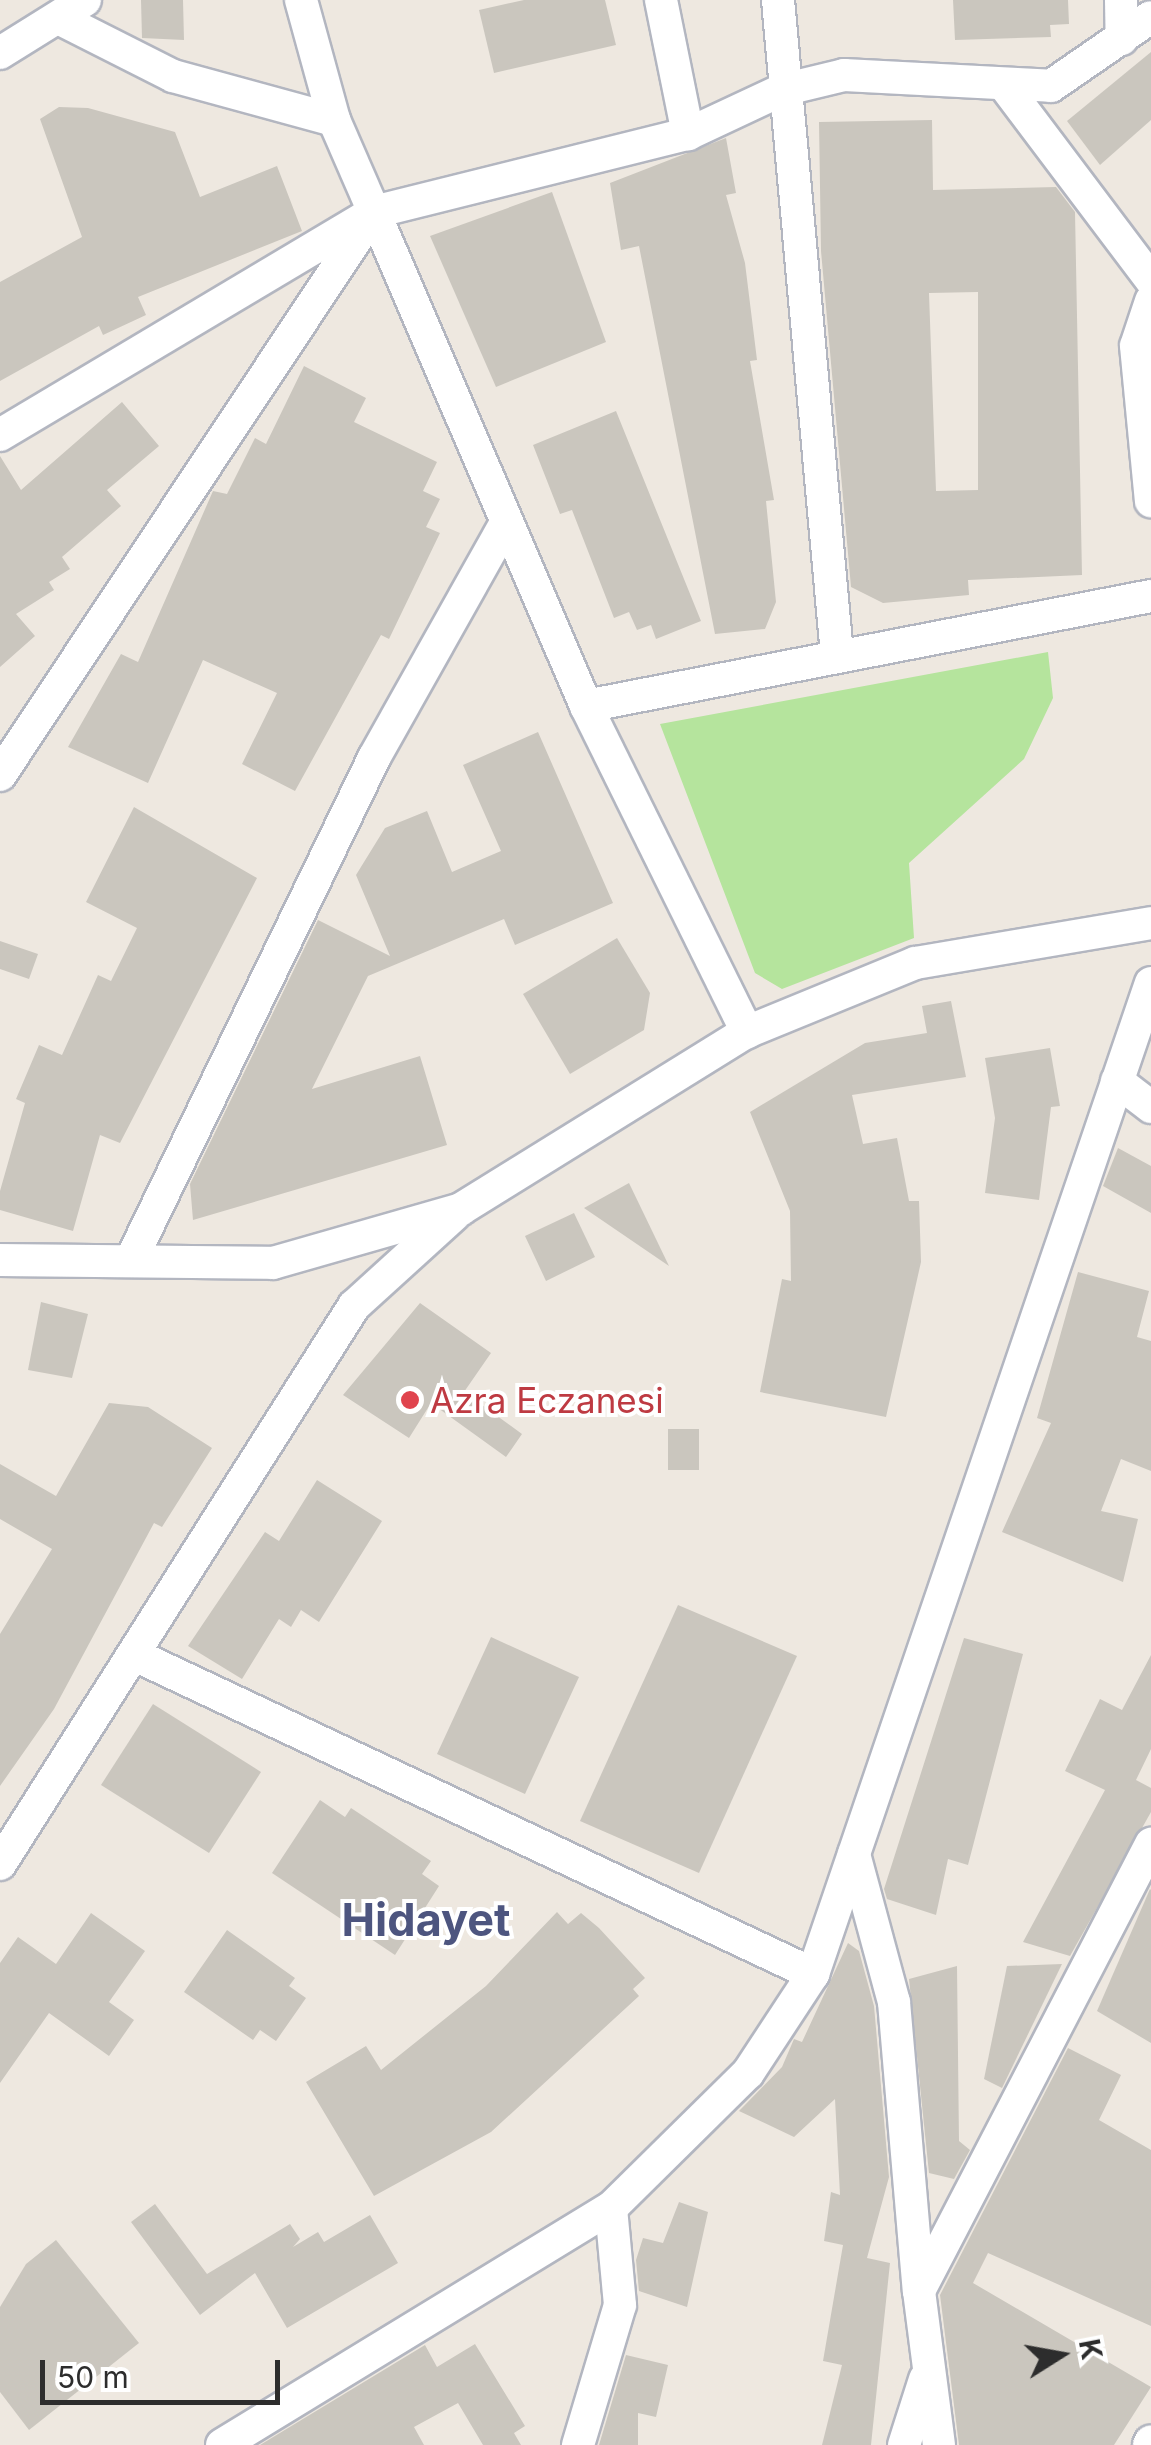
<!DOCTYPE html>
<html>
<head>
<meta charset="utf-8">
<style>
  body { margin:0 }
  #map { position:relative; width:1151px; height:2445px; overflow:hidden; background:#eee8e0; font-family:Inter,sans-serif }
  div>[style] { position:absolute }
  .green>* { inset:0; background:#b5e49d }
  .building>* { inset:0; background:#cac6be }
  .roads { filter:drop-shadow(2px 0 #b3b6c0) drop-shadow(-2px 0 #b3b6c0) drop-shadow(0 2px #b3b6c0) drop-shadow(0 -2px #b3b6c0) }
  .minor>* { height:32px; margin:-16px; padding:0 16px; transform-origin:16px; border-radius:16px; background:#fff }
  .dots>* { width:28px; height:28px; translate:-50% -50%; box-sizing:border-box; border:5px solid #fff; border-radius:50% }
  span { translate:-50% -50%; white-space:nowrap; text-align:center; line-height:1.15; -webkit-text-stroke:8px #fff; paint-order:stroke }
  .health-label { font-size:35px; color:#be3a42 }
  .left { translate:0 -50%; text-align:left }
  .district-label { font-size:45px; color:#4d557f; font-weight:700 }
  .north { position:absolute; left:1011px; top:2305px; width:100px; height:100px; -webkit-text-stroke:8px #fff; paint-order:stroke; rotate:79deg; font-size:28px; font-weight:700; line-height:40px; text-align:center; color:#2d2d2d }
  .north::after { content:''; display:block; margin:auto; width:35px; height:45px; background:#2d2d2d; clip-path:polygon(50% 0,100% 100%,50% 72%,0 100%) }
  .scale { position:absolute; left:40px; top:2360px; width:240px; height:45px; box-sizing:border-box; border:5px solid #2d2d2d; border-top:0; padding-left:12px; font-size:30px; line-height:35px; white-space:nowrap; color:#2d2d2d; -webkit-text-stroke:8px #fff; paint-order:stroke }
</style>
</head>
<body>
<div id="map">
  <div class="green">
    <div style="clip-path:polygon(1048px 652px,1053px 698px,1024px 759px,909px 863px,914px 938px,782px 989px,755px 973px,660px 724px)"></div>
  </div>
  <div class="building">
    <div style="clip-path:polygon(141px 0,183px 0,184px 40px,142px 38px)"></div>
    <div style="clip-path:polygon(524px 0,605px 0,616px 45px,494px 73px,479px 10px)"></div>
    <div style="clip-path:polygon(953px 0,1068px 0,1069px 24px,1050px 25px,1051px 37px,955px 40px)"></div>
    <div style="clip-path:polygon(1151px 52px,1151px 120px,1100px 165px,1067px 121px)"></div>
    <div style="clip-path:polygon(88px 108px,175px 132px,200px 197px,277px 166px,302px 231px,138px 297px,146px 315px,103px 335px,99px 326px,0 381px,0 282px,82px 237px,40px 119px,59px 107px)"></div>
    <div style="clip-path:polygon(evenodd,932px 120px,933px 190px,1056px 187px,1075px 212px,1082px 575px,968px 580px,969px 595px,883px 603px,851px 587px,821px 251px,819px 122px,932px 120px,978px 292px,978px 490px,936px 491px,929px 293px,978px 292px)"></div>
    <div style="clip-path:polygon(726px 138px,736px 193px,726px 195px,745px 263px,757px 360px,750px 361px,774px 500px,766px 501px,776px 602px,765px 629px,715px 634px,639px 246px,621px 250px,610px 183px)"></div>
    <div style="clip-path:polygon(552px 192px,606px 342px,496px 387px,430px 236px)"></div>
    <div style="clip-path:polygon(304px 366px,366px 398px,354px 422px,437px 462px,423px 491px,440px 499px,426px 527px,440px 533px,389px 639px,381px 635px,295px 791px,242px 764px,277px 693px,203px 660px,148px 783px,68px 747px,121px 654px,138px 662px,213px 491px,227px 494px,255px 438px,266px 444px)"></div>
    <div style="clip-path:polygon(122px 402px,159px 446px,107px 490px,121px 506px,62px 557px,70px 569px,49px 582px,54px 590px,16px 614px,35px 636px,0 667px,0 456px,21px 490px)"></div>
    <div style="clip-path:polygon(616px 411px,701px 621px,656px 639px,651px 625px,637px 630px,629px 612px,614px 618px,572px 510px,560px 514px,533px 445px)"></div>
    <div style="clip-path:polygon(538px 732px,613px 903px,515px 945px,504px 919px,368px 976px,312px 1089px,420px 1056px,447px 1145px,193px 1220px,190px 1184px,318px 920px,390px 956px,356px 875px,385px 828px,427px 811px,452px 872px,501px 851px,463px 765px)"></div>
    <div style="clip-path:polygon(134px 807px,257px 878px,120px 1143px,100px 1135px,73px 1231px,0 1210px,0 1191px,25px 1103px,16px 1099px,39px 1045px,62px 1055px,98px 975px,111px 981px,137px 928px,86px 902px)"></div>
    <div style="clip-path:polygon(617px 938px,650px 993px,644px 1030px,570px 1074px,523px 994px)"></div>
    <div style="clip-path:polygon(0 941px,38px 954px,29px 979px,0 969px)"></div>
    <div style="clip-path:polygon(951px 1001px,966px 1077px,852px 1095px,863px 1144px,897px 1138px,909px 1201px,919px 1201px,921px 1262px,886px 1417px,760px 1392px,782px 1279px,791px 1281px,790px 1211px,750px 1112px,865px 1043px,927px 1033px,922px 1006px)"></div>
    <div style="clip-path:polygon(1050px 1048px,1060px 1106px,1051px 1107px,1039px 1200px,985px 1193px,995px 1118px,985px 1058px)"></div>
    <div style="clip-path:polygon(1118px 1148px,1151px 1166px,1151px 1213px,1103px 1186px)"></div>
    <div style="clip-path:polygon(629px 1183px,669px 1266px,584px 1208px)"></div>
    <div style="clip-path:polygon(574px 1213px,595px 1257px,546px 1281px,525px 1236px)"></div>
    <div style="clip-path:polygon(1078px 1272px,1149px 1291px,1137px 1337px,1151px 1341px,1151px 1471px,1121px 1459px,1101px 1511px,1138px 1519px,1123px 1582px,1002px 1532px,1051px 1423px,1037px 1418px)"></div>
    <div style="clip-path:polygon(41px 1302px,88px 1314px,72px 1378px,28px 1370px)"></div>
    <div style="clip-path:polygon(420px 1303px,491px 1353px,464px 1392px,522px 1434px,506px 1457px,431px 1403px,409px 1438px,343px 1395px)"></div>
    <div style="clip-path:polygon(109px 1403px,148px 1407px,212px 1448px,162px 1527px,154px 1523px,54px 1709px,0 1786px,0 1634px,52px 1549px,0 1519px,0 1464px,56px 1496px)"></div>
    <div style="clip-path:polygon(668px 1429px,699px 1429px,699px 1470px,668px 1470px)"></div>
    <div style="clip-path:polygon(317px 1480px,382px 1521px,319px 1622px,301px 1610px,291px 1627px,279px 1619px,242px 1679px,188px 1646px,265px 1532px,279px 1541px)"></div>
    <div style="clip-path:polygon(678px 1605px,797px 1656px,699px 1873px,580px 1821px)"></div>
    <div style="clip-path:polygon(491px 1637px,579px 1677px,525px 1794px,437px 1754px)"></div>
    <div style="clip-path:polygon(964px 1638px,1023px 1654px,968px 1865px,948px 1859px,936px 1915px,887px 1899px,884px 1889px)"></div>
    <div style="clip-path:polygon(1151px 1655px,1151px 1749px,1136px 1780px,1151px 1788px,1151px 1812px,1070px 1956px,1023px 1942px,1105px 1790px,1065px 1771px,1100px 1699px,1122px 1710px)"></div>
    <div style="clip-path:polygon(153px 1704px,261px 1772px,209px 1853px,101px 1785px)"></div>
    <div style="clip-path:polygon(320px 1800px,345px 1817px,351px 1808px,431px 1861px,422px 1874px,439px 1886px,395px 1955px,272px 1873px)"></div>
    <div style="clip-path:polygon(1150px 1889px,1151px 1890px,1151px 2043px,1097px 2011px)"></div>
    <div style="clip-path:polygon(557px 1912px,568px 1924px,581px 1913px,599px 1928px,645px 1978px,633px 1989px,639px 1996px,491px 2132px,374px 2196px,306px 2082px,366px 2046px,381px 2070px,486px 1986px)"></div>
    <div style="clip-path:polygon(91px 1913px,145px 1951px,109px 2002px,134px 2020px,109px 2056px,49px 2013px,0 2083px,0 1963px,18px 1937px,56px 1964px)"></div>
    <div style="clip-path:polygon(227px 1930px,295px 1978px,289px 1986px,306px 1998px,276px 2041px,260px 2030px,253px 2040px,184px 1992px)"></div>
    <div style="clip-path:polygon(848px 1943px,859px 1951px,874px 2006px,889px 2177px,867px 2258px,890px 2263px,871px 2445px,822px 2445px,842px 2365px,823px 2361px,843px 2245px,824px 2241px,831px 2192px,840px 2195px,835px 2099px,794px 2137px,739px 2111px,782px 2067px,794px 2039px,802px 2042px)"></div>
    <div style="clip-path:polygon(1062px 1964px,1002px 2088px,984px 2079px,1007px 1966px)"></div>
    <div style="clip-path:polygon(957px 1966px,959px 2141px,970px 2150px,954px 2179px,929px 2173px,909px 1979px)"></div>
    <div style="clip-path:polygon(1068px 2048px,1121px 2075px,1099px 2120px,1151px 2150px,1151px 2326px,988px 2253px,973px 2283px,1151px 2387px,1114px 2445px,959px 2445px,940px 2295px)"></div>
    <div style="clip-path:polygon(679px 2202px,708px 2212px,687px 2307px,639px 2291px,636px 2260px,643px 2238px,663px 2243px)"></div>
    <div style="clip-path:polygon(155px 2204px,207px 2274px,290px 2224px,300px 2239px,293px 2247px,318px 2232px,324px 2242px,370px 2215px,398px 2263px,287px 2328px,255px 2273px,200px 2315px,131px 2222px)"></div>
    <div style="clip-path:polygon(56px 2240px,139px 2343px,29px 2430px,0 2392px,0 2307px,26px 2264px)"></div>
    <div style="clip-path:polygon(475px 2344px,525px 2426px,514px 2433px,521px 2445px,483px 2445px,458px 2403px,414px 2427px,424px 2445px,260px 2445px,425px 2345px,437px 2367px)"></div>
    <div style="clip-path:polygon(626px 2355px,668px 2365px,656px 2417px,638px 2413px,638px 2445px,599px 2445px)"></div>
  </div>
  <div class="roads">
    <div class="minor">
      <div style="left:301px;top:0;width:124px;rotate:74.6deg"></div>
      <div style="left:661px;top:0;width:137px;rotate:78.6deg"></div>
      <div style="left:778px;top:0;width:657px;rotate:84.85deg"></div>
      <div style="left:1121px;top:0;width:39px;rotate:89deg"></div>
      <div style="left:0;top:53px;width:100px;rotate:-31.9deg"></div>
      <div style="left:1005px;top:86px;width:243px;rotate:53deg"></div>
      <div style="left:374px;top:212px;width:538px;rotate:66.77deg"></div>
      <div style="left:586px;top:706px;width:364px;rotate:63.7deg"></div>
      <div style="left:1151px;top:301px;width:47px;rotate:108.4deg"></div>
      <div style="left:1136px;top:346px;width:156px;rotate:84.5deg"></div>
      <div style="left:0;top:435px;width:435px;rotate:-30.8deg"></div>
      <div style="left:374px;top:212px;width:100px;rotate:-113.5deg"></div>
      <div style="left:334px;top:120px;width:167px;rotate:-164.7deg"></div>
      <div style="left:173px;top:76px;width:122px;rotate:-153.2deg"></div>
      <div style="left:586px;top:706px;width:576px;rotate:-11.02deg"></div>
      <div style="left:0;top:775px;width:676px;rotate:-56.4deg"></div>
      <div style="left:374px;top:212px;width:324px;rotate:-14deg"></div>
      <div style="left:688px;top:134px;width:104px;rotate:-25.1deg"></div>
      <div style="left:782px;top:90px;width:64px;rotate:-13.6deg"></div>
      <div style="left:844px;top:75px;width:207px;rotate:3deg"></div>
      <div style="left:1051px;top:86px;width:121px;rotate:-34.6deg"></div>
      <div style="left:1117px;top:1081px;width:43px;rotate:37.4deg"></div>
      <div style="left:0;top:1260px;width:273px;rotate:0.6deg"></div>
      <div style="left:273px;top:1263px;width:196px;rotate:-16deg"></div>
      <div style="left:461px;top:1209px;width:336px;rotate:-31.8deg"></div>
      <div style="left:747px;top:1032px;width:182px;rotate:-22.3deg"></div>
      <div style="left:915px;top:963px;width:239px;rotate:-9.6deg"></div>
      <div style="left:131px;top:1260px;width:558px;rotate:-64.17deg"></div>
      <div style="left:374px;top:758px;width:266px;rotate:-60.7deg"></div>
      <div style="left:139px;top:1657px;width:745px;rotate:25.19deg"></div>
      <div style="left:854px;top:1854px;width:153px;rotate:74.9deg"></div>
      <div style="left:894px;top:2002px;width:290px;rotate:85.1deg"></div>
      <div style="left:0;top:1864px;width:661px;rotate:-57.61deg"></div>
      <div style="left:354px;top:1306px;width:135px;rotate:-42.3deg"></div>
      <div style="left:222px;top:2445px;width:456px;rotate:-31.4deg"></div>
      <div style="left:611px;top:2208px;width:192px;rotate:-44.6deg"></div>
      <div style="left:748px;top:2073px;width:118px;rotate:-56.7deg"></div>
      <div style="left:813px;top:1974px;width:1047px;rotate:-71.17deg"></div>
      <div style="left:578px;top:2445px;width:146px;rotate:-73.3deg"></div>
      <div style="left:620px;top:2305px;width:97px;rotate:-95.3deg"></div>
      <div style="left:904px;top:2445px;width:69px;rotate:-72.3deg"></div>
      <div style="left:939px;top:2445px;width:155px;rotate:-97.4deg"></div>
      <div style="left:919px;top:2291px;width:504px;rotate:-62.57deg"></div>
      <div style="left:1149px;top:2445px;width:4px;rotate:-63deg"></div>
    </div>
  </div>
  <div class="dots">
    <div style="left:410px;top:1400px;background:#e0444e"></div>
  </div>
  <div class="health-label">
    <span class="left" style="left:430px;top:1400px">Azra Eczanesi</span>
  </div>
  <div class="district-label">
    <span style="left:426px;top:1920px">Hidayet</span>
  </div>
  <div class="north">K</div>
  <div class="scale">50 m</div>
</div>
</body>
</html>
